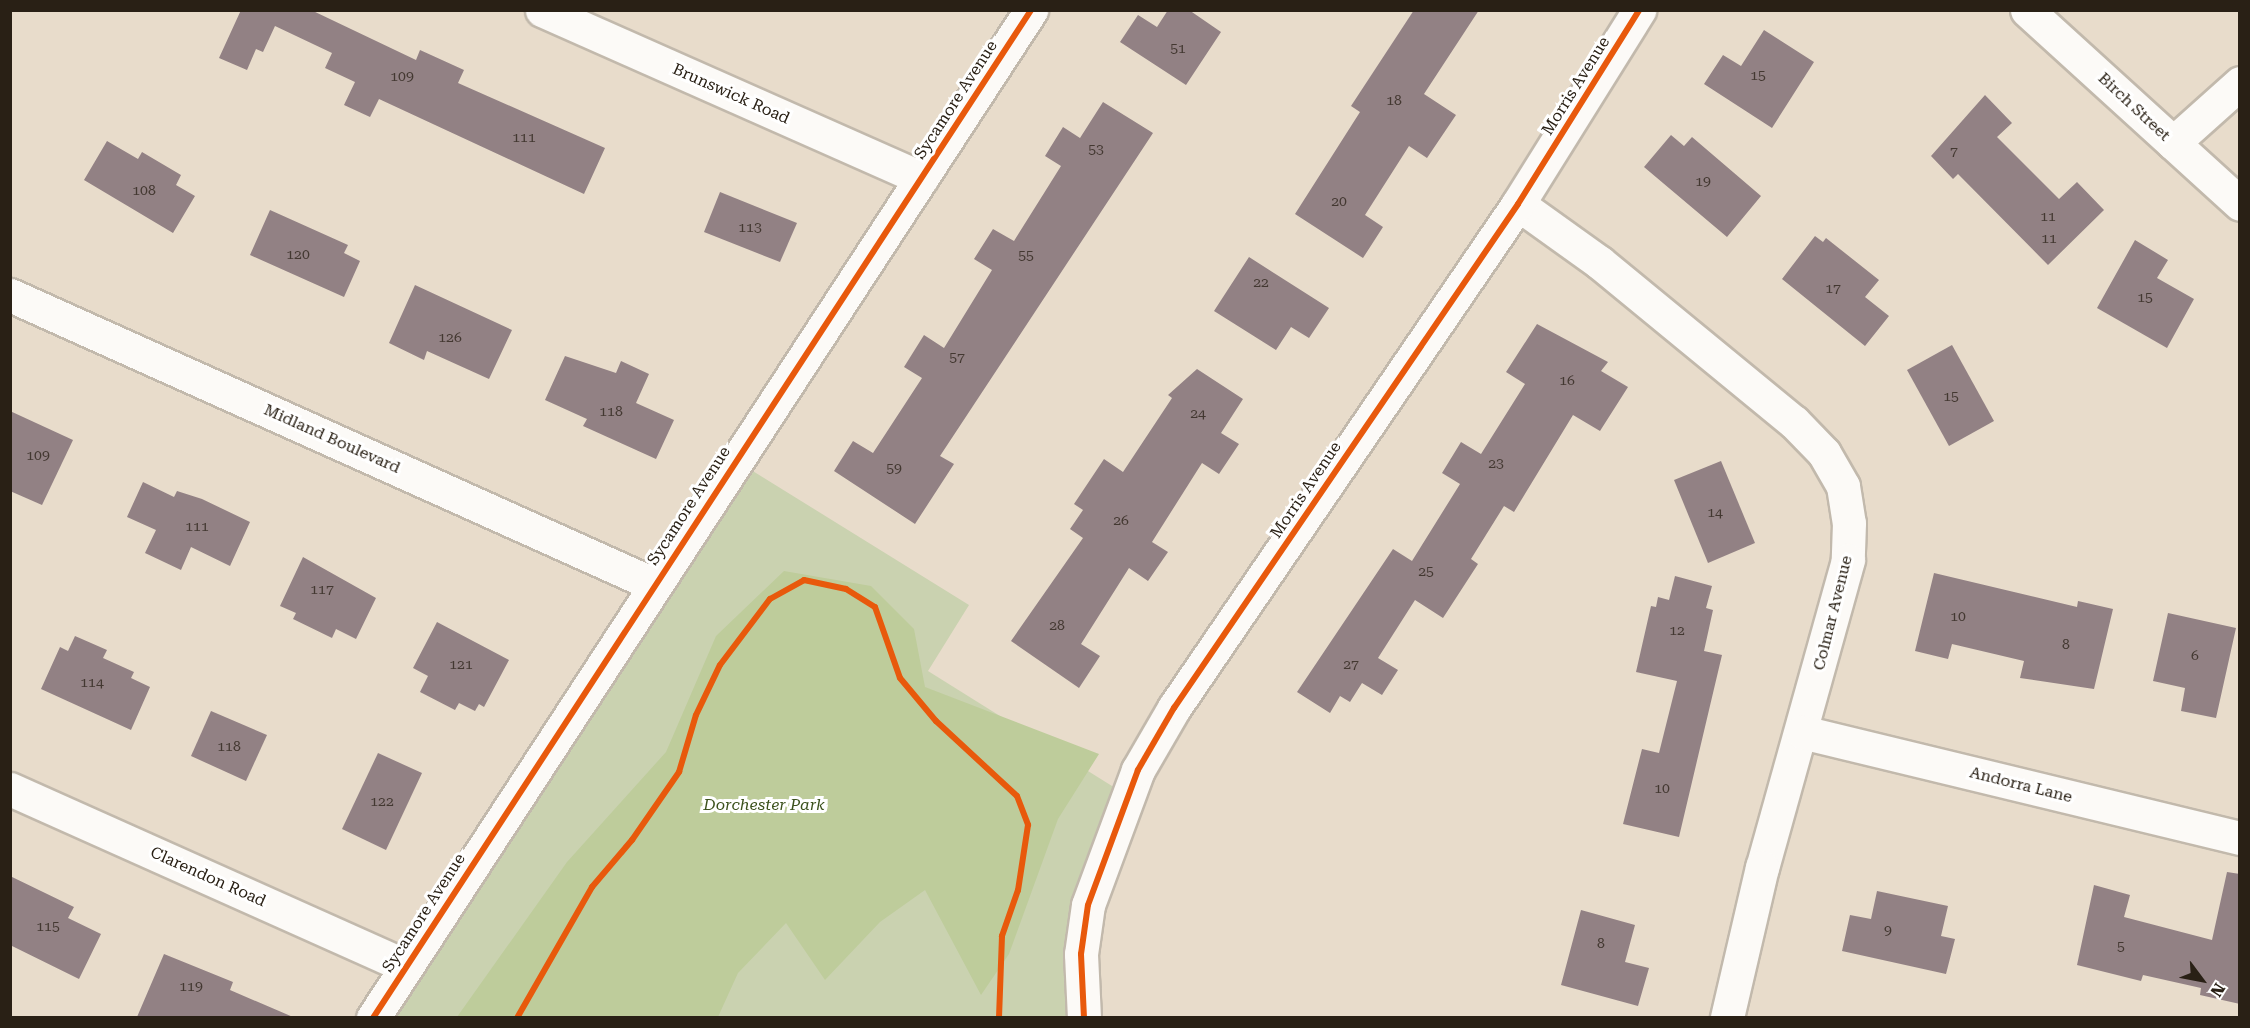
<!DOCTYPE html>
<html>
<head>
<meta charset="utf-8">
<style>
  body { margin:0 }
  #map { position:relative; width:2250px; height:1028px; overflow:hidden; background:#e8dccb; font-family:"Roboto Serif",serif }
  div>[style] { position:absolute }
  .green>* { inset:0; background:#cad2b0 }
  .forest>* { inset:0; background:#becc9b }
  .building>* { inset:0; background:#928184 }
  .roads { filter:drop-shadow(2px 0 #c2b9ac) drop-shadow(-2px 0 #c2b9ac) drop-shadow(0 2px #c2b9ac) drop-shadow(0 -2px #c2b9ac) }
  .minor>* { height:33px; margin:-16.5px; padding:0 16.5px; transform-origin:16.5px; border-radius:16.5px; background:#fcfaf7 }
  .cycleway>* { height:6px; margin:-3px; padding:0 3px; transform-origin:3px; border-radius:3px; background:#e8590c }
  span { translate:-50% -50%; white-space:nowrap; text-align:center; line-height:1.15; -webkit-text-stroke:6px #fff; paint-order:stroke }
  .number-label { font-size:14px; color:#433831 }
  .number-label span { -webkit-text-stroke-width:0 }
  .street-label { font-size:16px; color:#292015 }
  .park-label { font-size:16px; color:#3b511c; font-style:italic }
  .frame { position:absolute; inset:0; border:12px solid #292015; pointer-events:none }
  .north { position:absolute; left:2172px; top:950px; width:60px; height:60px; -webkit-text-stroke:4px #fff; paint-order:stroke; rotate:122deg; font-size:16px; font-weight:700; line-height:24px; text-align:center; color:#292015 }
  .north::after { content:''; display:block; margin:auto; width:21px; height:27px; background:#292015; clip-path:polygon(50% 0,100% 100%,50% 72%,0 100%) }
</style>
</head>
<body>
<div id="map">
  <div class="green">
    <div style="clip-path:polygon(735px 460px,969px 605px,928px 671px,1128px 796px,1101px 860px,1084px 1017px,371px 1018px)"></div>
  </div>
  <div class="forest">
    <div style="clip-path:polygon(784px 571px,871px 586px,914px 629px,925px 687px,1099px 754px,1058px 819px,1009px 954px,981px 995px,925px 890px,880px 922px,825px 980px,786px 923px,738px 973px,718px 1017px,457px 1017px,567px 862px,666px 752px,716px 636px)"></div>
  </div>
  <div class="building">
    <div style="clip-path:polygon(241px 10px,311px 10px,416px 60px,420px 50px,464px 70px,458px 83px,605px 148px,584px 194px,379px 99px,370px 117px,344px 105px,355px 82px,325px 68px,332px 53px,275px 26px,263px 52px,256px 49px,247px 70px,219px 58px)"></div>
    <div style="clip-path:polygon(1168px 10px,1189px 10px,1221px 32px,1186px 85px,1120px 42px,1138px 15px,1157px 27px)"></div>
    <div style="clip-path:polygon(1414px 10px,1479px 10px,1424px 94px,1456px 115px,1427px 158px,1409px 146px,1365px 215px,1383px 227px,1363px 258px,1295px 214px,1360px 112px,1351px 106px)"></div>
    <div style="clip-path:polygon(1764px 30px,1814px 62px,1772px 128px,1704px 84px,1723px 55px,1741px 66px)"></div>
    <div style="clip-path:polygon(1985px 95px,2012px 123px,1997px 137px,2059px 199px,2077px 182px,2104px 210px,2048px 265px,1958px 174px,1953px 179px,1931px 156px)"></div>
    <div style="clip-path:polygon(1103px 102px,1153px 133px,940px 456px,954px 464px,915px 524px,834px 471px,853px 441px,873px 453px,922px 378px,904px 367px,924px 335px,944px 348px,992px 270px,974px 259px,993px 229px,1014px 241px,1061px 166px,1045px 156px,1063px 127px,1080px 138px)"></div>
    <div style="clip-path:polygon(1671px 135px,1684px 146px,1692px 137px,1761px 196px,1727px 237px,1644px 167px)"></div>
    <div style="clip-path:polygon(107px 141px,138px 159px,142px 152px,181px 175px,176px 185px,195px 196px,173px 233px,84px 180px)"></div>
    <div style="clip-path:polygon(720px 192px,797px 223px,780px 262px,704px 232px)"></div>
    <div style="clip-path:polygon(270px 210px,348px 245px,344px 253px,360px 261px,344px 297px,250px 255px)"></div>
    <div style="clip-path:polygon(1815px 236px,1823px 242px,1826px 238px,1879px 280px,1865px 297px,1889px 316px,1865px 346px,1782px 279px)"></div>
    <div style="clip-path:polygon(2135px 240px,2168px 260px,2157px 278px,2194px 299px,2167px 348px,2097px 308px)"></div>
    <div style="clip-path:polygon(1249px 257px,1329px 308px,1309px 338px,1291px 327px,1276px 350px,1214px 311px)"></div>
    <div style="clip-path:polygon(415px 285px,512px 330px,489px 379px,427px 351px,424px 360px,389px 343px)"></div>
    <div style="clip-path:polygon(1537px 324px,1608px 362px,1601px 371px,1628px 387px,1600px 431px,1573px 415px,1514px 512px,1504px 506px,1471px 559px,1478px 564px,1443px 618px,1415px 600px,1378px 658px,1398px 670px,1382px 695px,1362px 683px,1350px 702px,1340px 696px,1330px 713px,1297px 692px,1393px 549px,1412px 561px,1460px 484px,1442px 473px,1461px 442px,1481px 454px,1525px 384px,1506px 372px)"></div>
    <div style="clip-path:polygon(1952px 345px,1994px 421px,1949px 446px,1907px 370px)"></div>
    <div style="clip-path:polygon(565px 356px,616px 373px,621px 361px,649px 374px,636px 403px,674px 420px,656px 459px,583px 426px,587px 419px,545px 400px)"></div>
    <div style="clip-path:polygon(1197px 369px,1243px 399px,1221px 433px,1239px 444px,1219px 474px,1202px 463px,1152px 542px,1168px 552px,1148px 581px,1129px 568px,1081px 644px,1100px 656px,1079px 688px,1011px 641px,1083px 538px,1070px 529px,1083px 510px,1074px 504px,1104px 459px,1123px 472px,1172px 398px,1168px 395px)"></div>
    <div style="clip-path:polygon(10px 411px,73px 440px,42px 505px,10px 491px)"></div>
    <div style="clip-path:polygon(1721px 461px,1755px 543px,1708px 563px,1674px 480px)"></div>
    <div style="clip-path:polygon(143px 482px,174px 497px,177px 491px,202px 499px,250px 522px,230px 566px,191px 547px,181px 570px,145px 553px,156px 530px,127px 517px)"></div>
    <div style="clip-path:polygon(303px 557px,376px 598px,356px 639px,336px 629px,332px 638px,293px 619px,296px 613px,280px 606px)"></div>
    <div style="clip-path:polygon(1934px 573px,2077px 607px,2078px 601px,2113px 609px,2094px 689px,2020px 678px,2024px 661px,1952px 644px,1948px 659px,1915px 651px)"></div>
    <div style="clip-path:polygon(1675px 576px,1712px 586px,1706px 608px,1713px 610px,1704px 651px,1722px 655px,1679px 837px,1623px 824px,1642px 749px,1659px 753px,1677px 681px,1636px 672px,1651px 606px,1656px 607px,1658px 597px,1669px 600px)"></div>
    <div style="clip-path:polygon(2168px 613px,2236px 628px,2216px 718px,2181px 711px,2185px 688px,2153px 681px)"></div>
    <div style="clip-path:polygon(437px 622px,509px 660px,484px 707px,479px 704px,475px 711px,459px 703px,455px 710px,420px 692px,428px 676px,413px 668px)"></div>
    <div style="clip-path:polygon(75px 636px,107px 650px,103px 658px,134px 672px,131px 678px,150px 687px,131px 730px,41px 689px,60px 647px,68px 651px)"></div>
    <div style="clip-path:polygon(211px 711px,267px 735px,246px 781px,191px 756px)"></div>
    <div style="clip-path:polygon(378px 753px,422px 773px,386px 850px,342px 829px)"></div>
    <div style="clip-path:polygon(2227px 872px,2240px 874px,2240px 1004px,2200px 995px,2201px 988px,2143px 975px,2141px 981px,2077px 965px,2094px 885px,2130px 895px,2124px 917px,2212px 940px)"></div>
    <div style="clip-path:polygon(10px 876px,74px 907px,68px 918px,101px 934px,79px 979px,10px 945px)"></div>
    <div style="clip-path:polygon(1877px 891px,1948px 906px,1941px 936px,1955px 939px,1946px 974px,1842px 951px,1850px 915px,1871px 919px)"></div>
    <div style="clip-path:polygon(1581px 910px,1635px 925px,1625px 962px,1649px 968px,1638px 1006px,1561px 985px)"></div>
    <div style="clip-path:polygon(164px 954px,233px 982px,230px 990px,293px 1017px,137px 1017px)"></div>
  </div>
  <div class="roads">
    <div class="minor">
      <div style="left:542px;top:10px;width:415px;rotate:23.9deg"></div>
      <div style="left:2027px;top:10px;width:288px;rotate:42.3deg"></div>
      <div style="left:2173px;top:143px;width:90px;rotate:-41.8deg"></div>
      <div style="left:1518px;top:204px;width:100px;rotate:35.6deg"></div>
      <div style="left:1599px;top:262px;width:252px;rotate:39.4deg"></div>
      <div style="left:1794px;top:422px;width:43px;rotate:45.9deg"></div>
      <div style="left:1824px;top:453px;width:38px;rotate:60deg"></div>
      <div style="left:1843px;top:486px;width:37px;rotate:81deg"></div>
      <div style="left:1849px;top:523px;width:37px;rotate:92deg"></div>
      <div style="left:1848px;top:560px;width:319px;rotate:105.6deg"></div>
      <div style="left:1762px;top:867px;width:155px;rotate:103.1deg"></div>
      <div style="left:10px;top:295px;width:705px;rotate:24.2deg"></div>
      <div style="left:1802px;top:732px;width:451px;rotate:13.6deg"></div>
      <div style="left:10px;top:789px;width:434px;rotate:24.1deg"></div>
      <div style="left:373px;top:1018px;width:1204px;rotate:-56.86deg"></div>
      <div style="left:1084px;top:1018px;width:64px;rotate:-92.7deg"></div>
      <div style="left:1081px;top:954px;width:49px;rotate:-81.9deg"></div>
      <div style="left:1088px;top:905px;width:144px;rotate:-69.7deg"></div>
      <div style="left:1138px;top:770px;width:72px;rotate:-59.9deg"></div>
      <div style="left:1174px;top:708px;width:610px;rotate:-55.68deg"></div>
      <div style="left:1518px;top:204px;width:229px;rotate:-58deg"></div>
    </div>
  </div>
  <div class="cycleway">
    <div style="left:373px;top:1018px;width:1204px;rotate:-56.86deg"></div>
    <div style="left:517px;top:1018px;width:151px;rotate:-60.2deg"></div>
    <div style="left:592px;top:887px;width:62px;rotate:-49.6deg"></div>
    <div style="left:632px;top:840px;width:83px;rotate:-55.3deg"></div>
    <div style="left:679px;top:772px;width:59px;rotate:-73.4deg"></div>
    <div style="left:696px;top:715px;width:55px;rotate:-64.4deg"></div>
    <div style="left:720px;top:665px;width:83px;rotate:-52.9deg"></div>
    <div style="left:770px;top:599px;width:39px;rotate:-29deg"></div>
    <div style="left:804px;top:580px;width:43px;rotate:12.1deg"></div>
    <div style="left:846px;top:589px;width:34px;rotate:32deg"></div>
    <div style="left:875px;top:607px;width:75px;rotate:70.6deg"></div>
    <div style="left:900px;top:678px;width:56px;rotate:50.1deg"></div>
    <div style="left:936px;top:721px;width:110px;rotate:42.8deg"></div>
    <div style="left:1017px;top:796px;width:31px;rotate:69deg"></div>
    <div style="left:1028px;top:825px;width:66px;rotate:98.7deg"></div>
    <div style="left:1018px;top:890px;width:49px;rotate:109.2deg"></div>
    <div style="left:1002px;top:936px;width:82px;rotate:92.1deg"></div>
    <div style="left:1084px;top:1018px;width:64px;rotate:-92.7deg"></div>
    <div style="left:1081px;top:954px;width:49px;rotate:-81.9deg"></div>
    <div style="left:1088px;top:905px;width:144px;rotate:-69.7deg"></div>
    <div style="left:1138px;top:770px;width:72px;rotate:-59.9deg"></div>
    <div style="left:1174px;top:708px;width:610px;rotate:-55.68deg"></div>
    <div style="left:1518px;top:204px;width:229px;rotate:-58deg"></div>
  </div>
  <div class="number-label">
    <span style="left:1178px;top:48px">51</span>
    <span style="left:1758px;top:75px">15</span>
    <span style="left:402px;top:76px">109</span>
    <span style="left:1394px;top:100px">18</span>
    <span style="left:524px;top:137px">111</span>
    <span style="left:1096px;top:149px">53</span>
    <span style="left:1954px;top:151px">7</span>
    <span style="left:1703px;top:181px">19</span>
    <span style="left:144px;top:190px">108</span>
    <span style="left:1339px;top:201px">20</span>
    <span style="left:2048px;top:216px">11</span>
    <span style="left:750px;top:227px">113</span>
    <span style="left:2049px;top:238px">11</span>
    <span style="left:298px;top:254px">120</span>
    <span style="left:1026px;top:255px">55</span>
    <span style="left:1261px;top:282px">22</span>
    <span style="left:1833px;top:288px">17</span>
    <span style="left:2145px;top:297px">15</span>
    <span style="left:450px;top:337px">126</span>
    <span style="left:957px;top:357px">57</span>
    <span style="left:1567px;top:380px">16</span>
    <span style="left:1951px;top:396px">15</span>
    <span style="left:611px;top:411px">118</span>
    <span style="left:1198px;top:413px">24</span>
    <span style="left:38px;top:455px">109</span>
    <span style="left:1496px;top:463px">23</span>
    <span style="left:894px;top:468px">59</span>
    <span style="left:1715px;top:512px">14</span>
    <span style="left:1121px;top:520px">26</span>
    <span style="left:197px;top:526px">111</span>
    <span style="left:1426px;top:571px">25</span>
    <span style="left:322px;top:589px">117</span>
    <span style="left:1958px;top:616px">10</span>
    <span style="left:1057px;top:625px">28</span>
    <span style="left:1677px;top:630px">12</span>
    <span style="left:2066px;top:644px">8</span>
    <span style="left:2195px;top:655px">6</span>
    <span style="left:461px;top:664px">121</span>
    <span style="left:1351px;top:664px">27</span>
    <span style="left:92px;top:682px">114</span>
    <span style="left:229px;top:746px">118</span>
    <span style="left:1662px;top:788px">10</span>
    <span style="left:382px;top:801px">122</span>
    <span style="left:48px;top:926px">115</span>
    <span style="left:1888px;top:930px">9</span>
    <span style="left:1601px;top:943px">8</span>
    <span style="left:2121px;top:946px">5</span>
    <span style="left:191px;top:986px">119</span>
  </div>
  <div class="street-label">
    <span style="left:1576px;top:86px;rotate:-58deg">Morris Avenue</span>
    <span style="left:731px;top:94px;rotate:24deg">Brunswick Road</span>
    <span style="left:956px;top:100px;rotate:-57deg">Sycamore Avenue</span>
    <span style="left:2134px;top:107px;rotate:43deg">Birch Street</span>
    <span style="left:332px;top:439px;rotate:24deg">Midland Boulevard</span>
    <span style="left:1306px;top:490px;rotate:-56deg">Morris Avenue</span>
    <span style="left:689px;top:506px;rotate:-57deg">Sycamore Avenue</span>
    <span style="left:1833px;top:613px;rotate:-76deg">Colmar Avenue</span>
    <span style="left:2021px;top:785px;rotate:14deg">Andorra Lane</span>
    <span style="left:208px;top:877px;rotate:24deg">Clarendon Road</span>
    <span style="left:424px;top:913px;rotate:-57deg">Sycamore Avenue</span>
  </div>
  <div class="park-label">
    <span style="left:764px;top:805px">Dorchester Park</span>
  </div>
  <div class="frame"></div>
  <div class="north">N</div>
</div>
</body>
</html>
